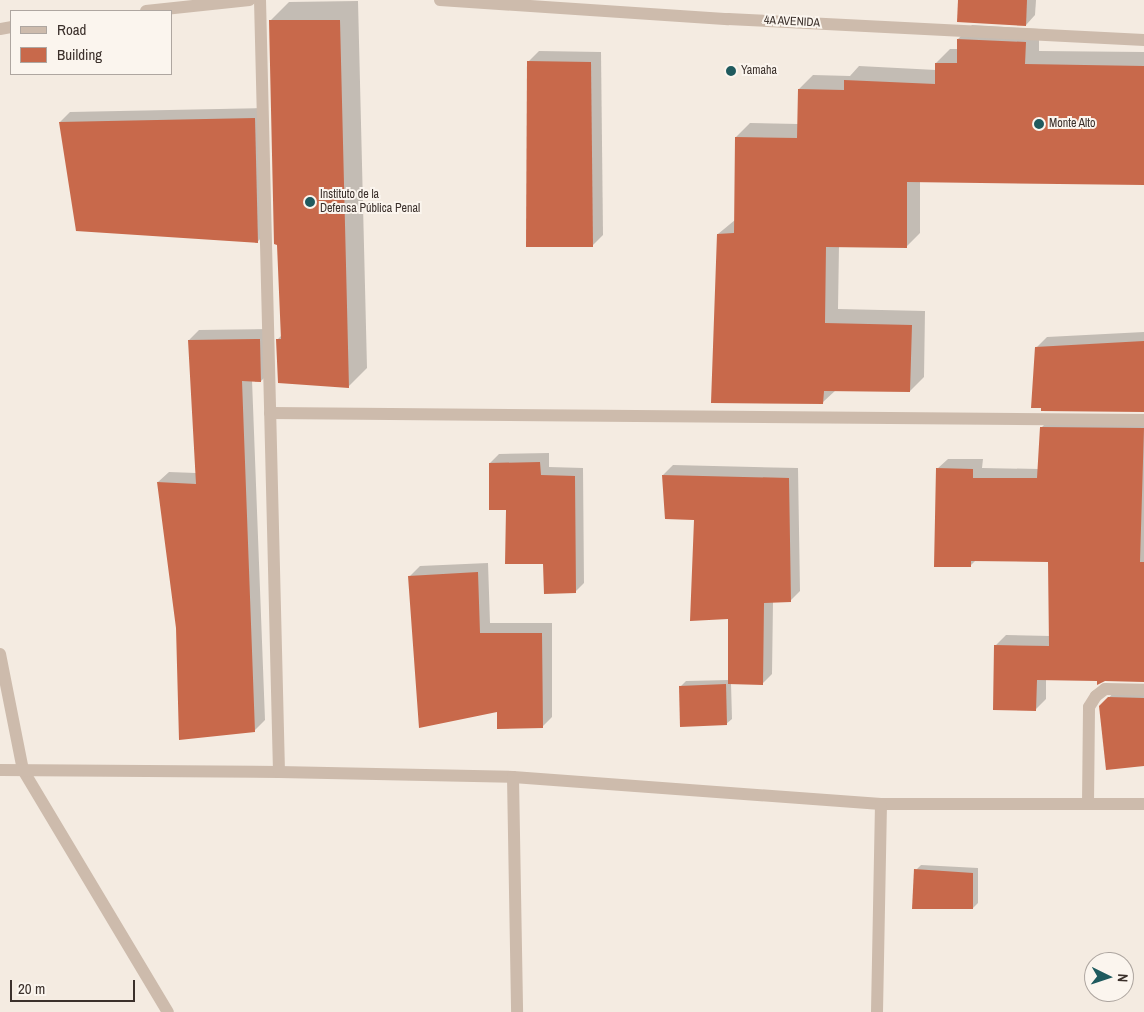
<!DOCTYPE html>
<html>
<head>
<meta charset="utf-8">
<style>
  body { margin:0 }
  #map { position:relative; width:1144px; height:1012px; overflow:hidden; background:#f4ebe1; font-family:"Archivo Narrow",sans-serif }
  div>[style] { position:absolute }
  .shadow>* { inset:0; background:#0003 }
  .building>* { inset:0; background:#c8694b }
  .lane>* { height:12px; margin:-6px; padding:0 6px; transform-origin:6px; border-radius:6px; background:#cdbbac }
  .street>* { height:12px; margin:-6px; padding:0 6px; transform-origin:6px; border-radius:6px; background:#cdbbac }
  .dots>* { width:14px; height:14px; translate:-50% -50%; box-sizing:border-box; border:2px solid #fbf5ee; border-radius:50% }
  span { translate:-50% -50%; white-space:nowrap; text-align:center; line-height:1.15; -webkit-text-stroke:4px #fbf5ee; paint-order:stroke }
  .street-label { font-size:12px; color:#3b302b }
  .poi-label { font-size:12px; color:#3b302b }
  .left { translate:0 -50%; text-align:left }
  .legend { position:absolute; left:10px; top:10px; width:162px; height:65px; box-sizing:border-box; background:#fbf5ee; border:1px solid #aea6a0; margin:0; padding:6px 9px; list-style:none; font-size:15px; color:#3b302b }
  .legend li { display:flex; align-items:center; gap:10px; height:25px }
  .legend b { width:25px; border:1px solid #aea6a0 }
  .north { position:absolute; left:1084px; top:952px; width:50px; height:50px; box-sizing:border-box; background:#fbf5ee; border:1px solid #aea6a0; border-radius:50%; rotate:94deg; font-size:14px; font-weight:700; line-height:20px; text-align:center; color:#3b302b }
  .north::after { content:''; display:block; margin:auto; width:18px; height:22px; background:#1f5a5e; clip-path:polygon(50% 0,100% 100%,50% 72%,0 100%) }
  .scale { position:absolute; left:10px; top:980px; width:125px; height:22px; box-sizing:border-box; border:2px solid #3b302b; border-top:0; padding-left:6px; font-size:15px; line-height:18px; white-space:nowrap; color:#3b302b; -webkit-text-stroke:4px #fbf5ee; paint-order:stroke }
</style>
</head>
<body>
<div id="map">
  <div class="shadow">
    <div style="clip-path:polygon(959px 0,1036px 0,1035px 15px,1026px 25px)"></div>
    <div style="clip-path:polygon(358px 1px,367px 368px,348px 387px,278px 339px,282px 335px,270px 21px,289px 2px)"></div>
    <div style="clip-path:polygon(972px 25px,1039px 29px,1039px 51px,1144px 52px,1144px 184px,920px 181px,920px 233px,906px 247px,839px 246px,838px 309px,925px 311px,924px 377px,910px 391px,836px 390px,823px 402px,718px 234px,735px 220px,736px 137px,750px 123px,798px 124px,799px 89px,813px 75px,850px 76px,859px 66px,936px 70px,936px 63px,950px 49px,958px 49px,958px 39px)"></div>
    <div style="clip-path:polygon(539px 51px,601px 52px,603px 235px,593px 245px,528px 62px)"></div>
    <div style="clip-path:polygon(265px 108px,268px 232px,257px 242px,78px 229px,60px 122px,70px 112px)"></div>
    <div style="clip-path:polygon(270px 329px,271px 371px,261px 381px,252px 380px,265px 720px,254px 731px,178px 628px,158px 482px,169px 472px,196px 473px,189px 340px,199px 330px)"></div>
    <div style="clip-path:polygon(1144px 332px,1144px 411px,1036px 348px,1047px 337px)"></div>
    <div style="clip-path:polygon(1144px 417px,1144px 681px,1046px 679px,1046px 699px,1036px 709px,996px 645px,1006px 635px,1050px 636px,1050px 560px,976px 560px,970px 566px,937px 469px,948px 459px,983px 459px,982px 468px,1039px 469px,1041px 428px,1051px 418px)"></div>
    <div style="clip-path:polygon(549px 453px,549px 467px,583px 468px,584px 583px,575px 592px,545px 563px,507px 509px,490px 463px,499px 454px)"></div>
    <div style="clip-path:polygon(673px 465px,798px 468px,800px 591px,790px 601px,773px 602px,772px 674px,762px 684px,731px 683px,732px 719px,726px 724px,681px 686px,686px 681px,729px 680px,730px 618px,695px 519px,663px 475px)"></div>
    <div style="clip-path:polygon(488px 563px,490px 623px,552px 623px,552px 717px,542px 727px,498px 711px,409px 577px,420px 566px)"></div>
    <div style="clip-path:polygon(1119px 687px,1144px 687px,1144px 765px,1101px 706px)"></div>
    <div style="clip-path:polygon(921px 865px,978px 868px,978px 903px,973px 908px,916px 870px)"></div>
  </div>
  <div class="building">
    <div style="clip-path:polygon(958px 0,1027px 0,1026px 26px,957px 22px)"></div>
    <div style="clip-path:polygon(269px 20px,340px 20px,349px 388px,278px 383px,276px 339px,281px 339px,277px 245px,274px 244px)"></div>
    <div style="clip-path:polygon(957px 39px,1026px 42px,1025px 64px,1144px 66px,1144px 185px,907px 182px,907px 248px,826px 247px,825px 323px,912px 325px,910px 392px,824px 391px,823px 404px,711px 403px,717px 234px,734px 233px,735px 137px,797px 138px,798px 89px,844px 90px,844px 80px,935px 84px,935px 63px,957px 63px)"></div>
    <div style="clip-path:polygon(527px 61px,591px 62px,593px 247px,526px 247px)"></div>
    <div style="clip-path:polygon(255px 118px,258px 243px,76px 231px,59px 122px)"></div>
    <div style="clip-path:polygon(260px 339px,261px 382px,242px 381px,255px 732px,179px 740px,176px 628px,157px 482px,196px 484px,188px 340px)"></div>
    <div style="clip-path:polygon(1144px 341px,1144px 412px,1041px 411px,1041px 408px,1031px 408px,1035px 347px)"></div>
    <div style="clip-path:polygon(1040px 427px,1144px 428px,1140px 562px,1144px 562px,1144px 682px,1105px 681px,1097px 685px,1097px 681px,1037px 680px,1036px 711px,993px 710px,994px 645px,1049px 646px,1048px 562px,971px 561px,971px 567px,934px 567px,936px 468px,973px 469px,973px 478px,1037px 478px)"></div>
    <div style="clip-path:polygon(540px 462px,541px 475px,575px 476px,576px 593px,544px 594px,543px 564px,505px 564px,506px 510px,489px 510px,489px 463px)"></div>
    <div style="clip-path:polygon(662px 475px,789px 478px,791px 602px,764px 603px,763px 685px,728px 684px,728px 619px,690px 621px,694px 520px,665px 519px)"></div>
    <div style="clip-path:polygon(478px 572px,480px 633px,542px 633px,543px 728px,497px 729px,497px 712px,419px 728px,408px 576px)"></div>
    <div style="clip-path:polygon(726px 684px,727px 725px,680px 727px,679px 686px)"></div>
    <div style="clip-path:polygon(1108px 697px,1144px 698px,1144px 766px,1106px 770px,1099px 706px)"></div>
    <div style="clip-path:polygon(914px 869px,973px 873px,973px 909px,912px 909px)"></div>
  </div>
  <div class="lane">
    <div style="left:1088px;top:804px;width:97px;rotate:-89.4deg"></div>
    <div style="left:1089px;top:707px;width:13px;rotate:-58deg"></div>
    <div style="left:1096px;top:696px;width:11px;rotate:-38deg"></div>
    <div style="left:1105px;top:689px;width:39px;rotate:1deg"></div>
  </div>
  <div class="street">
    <div style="left:260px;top:0;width:772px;rotate:88.59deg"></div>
    <div style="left:440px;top:0;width:289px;rotate:3.8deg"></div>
    <div style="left:728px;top:19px;width:417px;rotate:2.9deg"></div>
    <div style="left:146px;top:11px;width:104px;rotate:-6.1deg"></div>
    <div style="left:0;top:29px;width:11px;rotate:-10deg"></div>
    <div style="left:270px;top:413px;width:874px;rotate:0.46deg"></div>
    <div style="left:0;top:654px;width:118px;rotate:78.8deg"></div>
    <div style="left:23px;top:770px;width:282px;rotate:59.1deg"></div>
    <div style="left:0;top:770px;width:279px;rotate:0.4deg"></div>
    <div style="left:279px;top:772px;width:234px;rotate:1.2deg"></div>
    <div style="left:513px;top:777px;width:369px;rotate:4.2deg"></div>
    <div style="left:881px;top:804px;width:263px"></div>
    <div style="left:513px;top:777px;width:235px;rotate:89deg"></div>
    <div style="left:877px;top:1012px;width:208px;rotate:-88.9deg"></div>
  </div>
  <div class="dots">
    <div style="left:731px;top:71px;background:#1f5a5e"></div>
    <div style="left:1039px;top:124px;background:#1f5a5e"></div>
    <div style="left:310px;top:202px;background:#1f5a5e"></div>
  </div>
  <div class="street-label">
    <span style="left:792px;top:22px;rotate:3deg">4A AVENIDA</span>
  </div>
  <div class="poi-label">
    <span class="left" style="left:741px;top:71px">Yamaha</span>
    <span class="left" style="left:1049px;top:124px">Monte Alto</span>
    <span class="left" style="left:320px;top:202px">Instituto de la<br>Defensa Pública Penal</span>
  </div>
  <ul class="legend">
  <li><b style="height:6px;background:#cdbbac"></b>Road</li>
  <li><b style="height:14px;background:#c8694b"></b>Building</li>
  </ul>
  <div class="north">N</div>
  <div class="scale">20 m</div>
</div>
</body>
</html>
